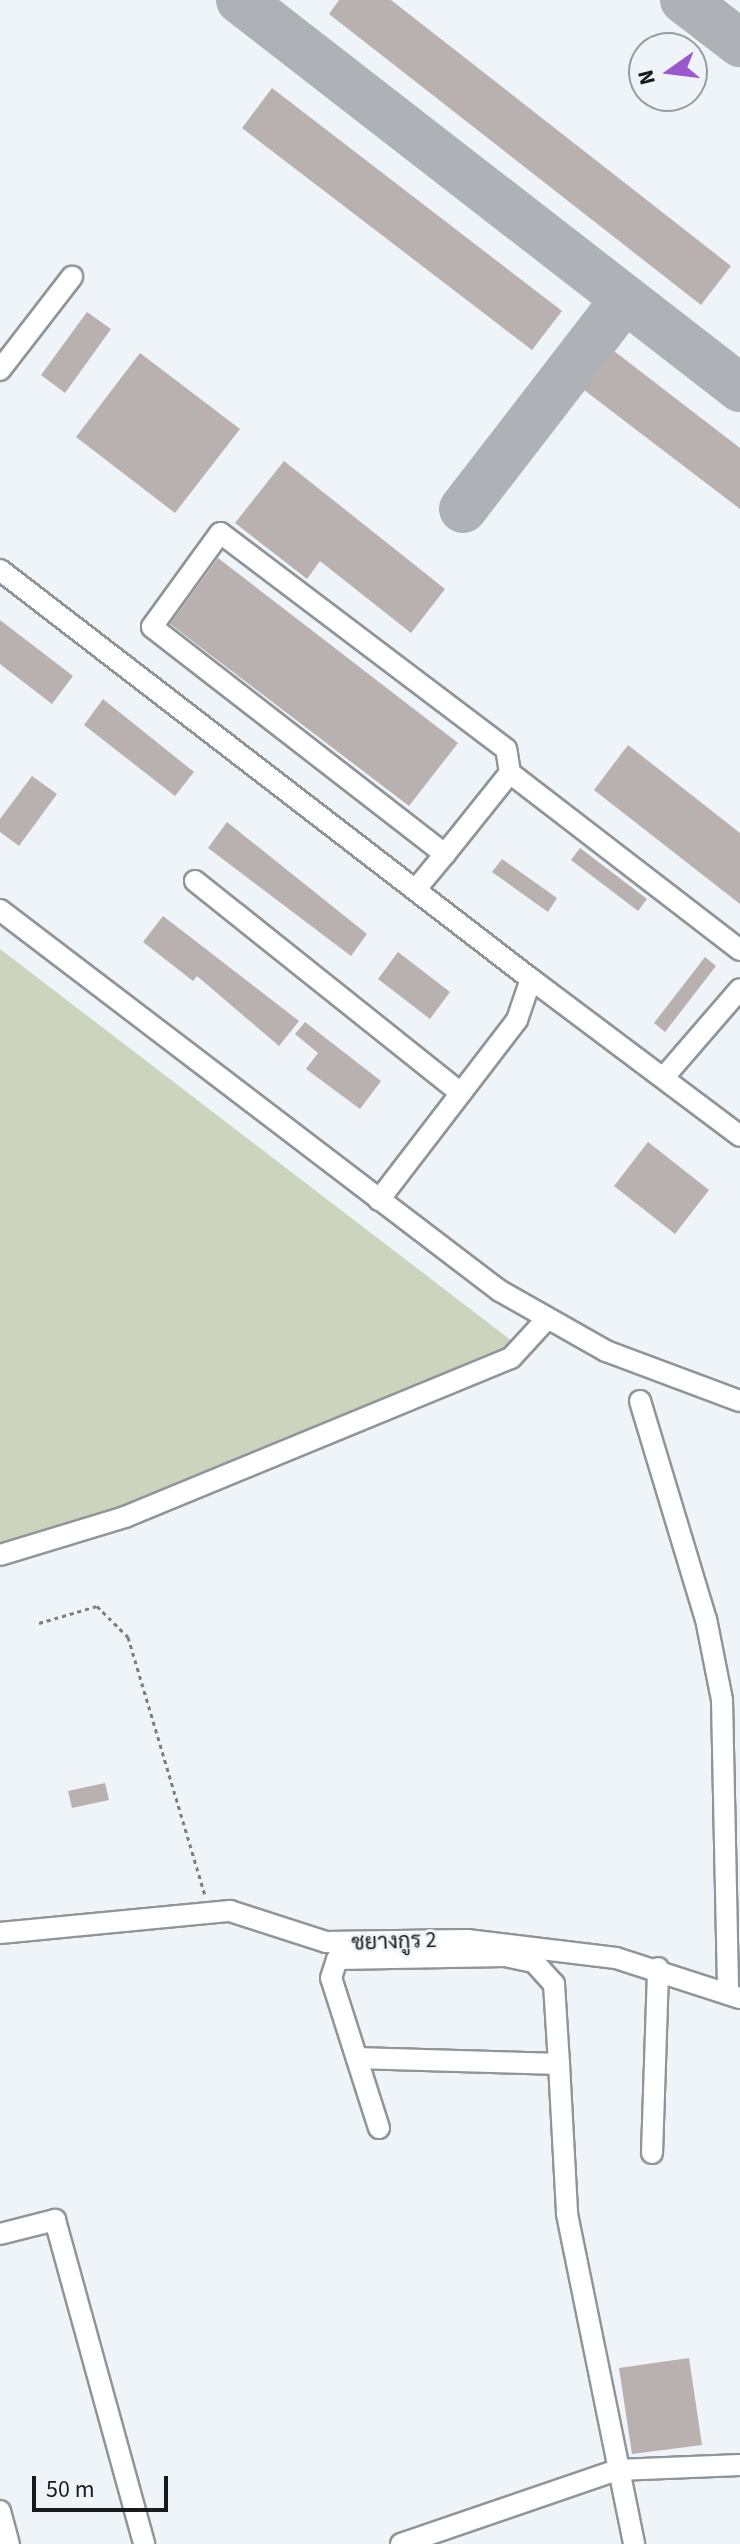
<!DOCTYPE html>
<html>
<head>
<meta charset="utf-8">
<style>
  body { margin:0 }
  #map { position:relative; width:740px; height:2544px; overflow:hidden; background:#eff4f9; font-family:"Source Sans 3",Sarabun,sans-serif }
  div>[style] { position:absolute }
  .green>* { inset:0; background:#ccd4bd }
  .taxiway>* { height:48px; margin:-24px; padding:0 24px; transform-origin:24px; border-radius:24px; background:#aeb1b5 }
  .building>* { inset:0; background:#b8b1b0 }
  .path>* { height:3px; margin-top:-1.5px; transform-origin:0; background:repeating-linear-gradient(90deg,#7b7e81 0 4px,transparent 0 8px) }
  .roads { filter:drop-shadow(2px 0 #909599) drop-shadow(-2px 0 #909599) drop-shadow(0 2px #909599) drop-shadow(0 -2px #909599) }
  .minor>* { height:20px; margin:-10px; padding:0 10px; transform-origin:10px; border-radius:10px; background:#fff }
  span { translate:-50% -50%; white-space:nowrap; text-align:center; line-height:1.15; -webkit-text-stroke:6px #eff4f9; paint-order:stroke }
  .street-label { font-size:22px; color:#191a1c }
  .north { position:absolute; left:628px; top:32px; width:80px; height:80px; box-sizing:border-box; background:#eff4f9; border:2px solid #999da1; border-radius:50%; rotate:256deg; font-size:22px; font-weight:700; line-height:32px; text-align:center; color:#191a1c }
  .north::after { content:''; display:block; margin:auto; width:28px; height:36px; background:#9b57cc; clip-path:polygon(50% 0,100% 100%,50% 72%,0 100%) }
  .scale { position:absolute; left:32px; top:2476px; width:136px; height:36px; box-sizing:border-box; border:4px solid #191a1c; border-top:0; padding-left:10px; font-size:24px; line-height:28px; white-space:nowrap; color:#191a1c; -webkit-text-stroke:6px #eff4f9; paint-order:stroke }
</style>
</head>
<body>
<div id="map">
  <div class="green">
    <div style="clip-path:polygon(0 949px,516px 1344px,507px 1355px,122px 1513px,0 1550px)"></div>
  </div>
  <div class="taxiway">
    <div style="left:240px;top:0;width:633px;rotate:37.81deg"></div>
    <div style="left:684px;top:0;width:71px;rotate:37.5deg"></div>
    <div style="left:463px;top:509px;width:265px;rotate:-52.4deg"></div>
  </div>
  <div class="building">
    <div style="clip-path:polygon(339px 0,391px 0,731px 266px,701px 305px,329px 14px)"></div>
    <div style="clip-path:polygon(272px 88px,562px 311px,532px 350px,242px 128px)"></div>
    <div style="clip-path:polygon(87px 312px,111px 329px,65px 393px,41px 375px)"></div>
    <div style="clip-path:polygon(614px 351px,740px 448px,740px 509px,584px 390px)"></div>
    <div style="clip-path:polygon(140px 353px,240px 429px,175px 513px,76px 437px)"></div>
    <div style="clip-path:polygon(284px 461px,445px 589px,411px 633px,320px 561px,307px 579px,235px 523px)"></div>
    <div style="clip-path:polygon(218px 558px,458px 743px,409px 806px,170px 624px)"></div>
    <div style="clip-path:polygon(0 620px,73px 676px,52px 704px,0 664px)"></div>
    <div style="clip-path:polygon(103px 699px,194px 772px,175px 796px,84px 725px)"></div>
    <div style="clip-path:polygon(628px 745px,740px 833px,740px 904px,594px 790px)"></div>
    <div style="clip-path:polygon(32px 776px,57px 794px,19px 846px,0 832px,0 819px)"></div>
    <div style="clip-path:polygon(227px 822px,367px 934px,351px 956px,208px 848px)"></div>
    <div style="clip-path:polygon(580px 848px,647px 899px,638px 911px,571px 860px)"></div>
    <div style="clip-path:polygon(502px 859px,557px 898px,548px 912px,492px 872px)"></div>
    <div style="clip-path:polygon(163px 916px,299px 1021px,279px 1046px,197px 976px,193px 981px,143px 942px)"></div>
    <div style="clip-path:polygon(398px 952px,450px 992px,430px 1019px,378px 979px)"></div>
    <div style="clip-path:polygon(705px 957px,716px 966px,665px 1032px,654px 1023px)"></div>
    <div style="clip-path:polygon(305px 1022px,381px 1081px,360px 1109px,306px 1069px,318px 1053px,295px 1034px)"></div>
    <div style="clip-path:polygon(648px 1142px,709px 1190px,675px 1234px,614px 1186px)"></div>
    <div style="clip-path:polygon(105px 1783px,109px 1800px,72px 1808px,68px 1791px)"></div>
    <div style="clip-path:polygon(689px 2358px,702px 2445px,632px 2454px,619px 2368px)"></div>
  </div>
  <div class="path">
    <div style="left:39px;top:1623px;width:60px;rotate:-16.3deg"></div>
    <div style="left:97px;top:1606px;width:44px;rotate:45deg"></div>
    <div style="left:128px;top:1637px;width:270px;rotate:73.4deg"></div>
  </div>
  <div class="roads">
    <div class="minor">
      <div style="left:0;top:370px;width:118px;rotate:-52.3deg"></div>
      <div style="left:0;top:570px;width:670px;rotate:37.61deg"></div>
      <div style="left:531px;top:979px;width:43px;rotate:108.9deg"></div>
      <div style="left:517px;top:1020px;width:227px;rotate:127.5deg"></div>
      <div style="left:510px;top:773px;width:290px;rotate:37.6deg"></div>
      <div style="left:195px;top:881px;width:340px;rotate:38.6deg"></div>
      <div style="left:416px;top:889px;width:45px;rotate:-50.4deg"></div>
      <div style="left:445px;top:854px;width:104px;rotate:-51.3deg"></div>
      <div style="left:510px;top:773px;width:24px;rotate:-99deg"></div>
      <div style="left:506px;top:749px;width:358px;rotate:-142.9deg"></div>
      <div style="left:220px;top:533px;width:116px;rotate:125.9deg"></div>
      <div style="left:152px;top:627px;width:371px;rotate:37.8deg"></div>
      <div style="left:0;top:910px;width:629px;rotate:37.31deg"></div>
      <div style="left:500px;top:1291px;width:122px;rotate:29.5deg"></div>
      <div style="left:606px;top:1351px;width:143px;rotate:20.5deg"></div>
      <div style="left:531px;top:979px;width:261px;rotate:36.9deg"></div>
      <div style="left:664px;top:1077px;width:116px;rotate:-49.2deg"></div>
      <div style="left:640px;top:1401px;width:228px;rotate:73.2deg"></div>
      <div style="left:706px;top:1619px;width:83px;rotate:78.8deg"></div>
      <div style="left:722px;top:1700px;width:294px;rotate:88.8deg"></div>
      <div style="left:0;top:1555px;width:131px;rotate:-16.9deg"></div>
      <div style="left:125px;top:1517px;width:417px;rotate:-22.4deg"></div>
      <div style="left:511px;top:1358px;width:50px;rotate:-47.4deg"></div>
      <div style="left:0;top:1933px;width:231px;rotate:-5.5deg"></div>
      <div style="left:230px;top:1911px;width:101px;rotate:17.9deg"></div>
      <div style="left:326px;top:1942px;width:141px;rotate:-0.8deg"></div>
      <div style="left:467px;top:1940px;width:150px;rotate:6.9deg"></div>
      <div style="left:616px;top:1958px;width:130px;rotate:17.9deg"></div>
      <div style="left:357px;top:2058px;width:202px;rotate:1.7deg"></div>
      <div style="left:559px;top:2064px;width:150px;rotate:86.9deg"></div>
      <div style="left:567px;top:2214px;width:337px;rotate:78.5deg"></div>
      <div style="left:379px;top:2128px;width:157px;rotate:-107.7deg"></div>
      <div style="left:331px;top:1978px;width:20px;rotate:-72deg"></div>
      <div style="left:337px;top:1959px;width:168px;rotate:-1deg"></div>
      <div style="left:505px;top:1956px;width:30px;rotate:12deg"></div>
      <div style="left:534px;top:1962px;width:30px;rotate:48deg"></div>
      <div style="left:554px;top:1984px;width:80px;rotate:86.4deg"></div>
      <div style="left:652px;top:2153px;width:185px;rotate:-88.1deg"></div>
      <div style="left:0;top:2234px;width:57px;rotate:-14.3deg"></div>
      <div style="left:55px;top:2220px;width:336px;rotate:74.6deg"></div>
      <div style="left:0;top:2511px;width:34px;rotate:75deg"></div>
      <div style="left:401px;top:2544px;width:228px;rotate:-18.9deg"></div>
      <div style="left:617px;top:2470px;width:123px;rotate:-2.3deg"></div>
    </div>
  </div>
  <div class="street-label">
    <span style="left:394px;top:1942px;rotate:-2deg">ชยางกูร 2</span>
  </div>
  <div class="north">N</div>
  <div class="scale">50 m</div>
</div>
</body>
</html>
